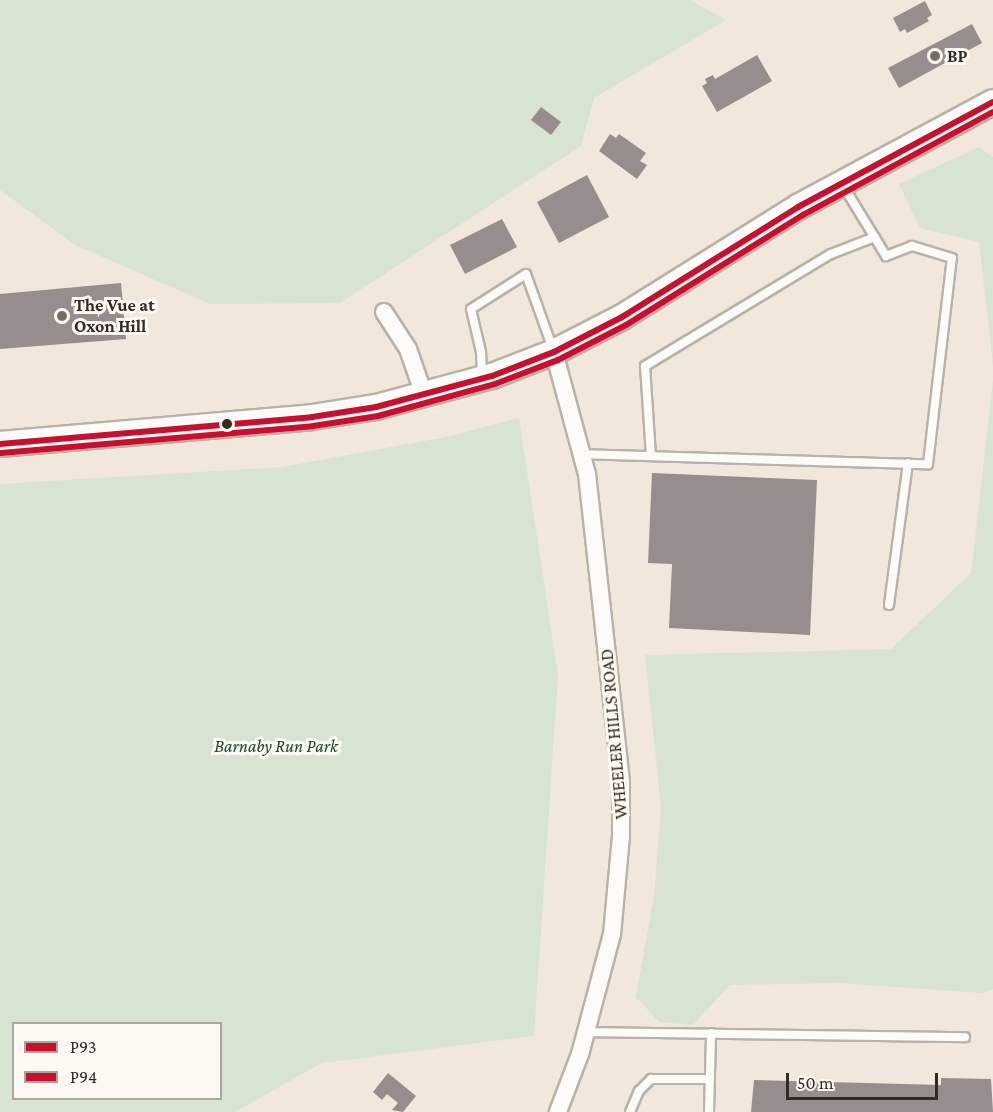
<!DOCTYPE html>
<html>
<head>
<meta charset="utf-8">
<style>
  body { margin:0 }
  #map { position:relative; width:993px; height:1112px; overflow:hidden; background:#f2e7db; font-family:"Crimson Pro",serif }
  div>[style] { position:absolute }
  .green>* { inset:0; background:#d8e4d2 }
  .building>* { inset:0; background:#978d8c }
  .roads { filter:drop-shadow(2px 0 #bab1a7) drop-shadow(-2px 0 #bab1a7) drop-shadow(0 2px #bab1a7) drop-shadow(0 -2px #bab1a7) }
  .lane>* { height:8px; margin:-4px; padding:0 4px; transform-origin:4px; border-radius:4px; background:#fdfbfa }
  .street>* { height:16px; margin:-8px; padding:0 8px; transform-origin:8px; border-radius:8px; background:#fdfbfa }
  .secondary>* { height:24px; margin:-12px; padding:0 12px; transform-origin:12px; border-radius:12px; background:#fdfbfa }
  .bus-1>* { height:6px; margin:-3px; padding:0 3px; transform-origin:3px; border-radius:3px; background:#c8102e }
  .bus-2>* { height:6px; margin:-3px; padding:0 3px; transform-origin:3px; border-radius:3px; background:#c8102e }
  .dots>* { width:16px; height:16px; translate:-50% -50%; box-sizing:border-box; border:3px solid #fdf8f2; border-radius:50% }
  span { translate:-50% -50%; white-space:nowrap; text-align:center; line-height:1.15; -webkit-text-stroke:6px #fdf8f2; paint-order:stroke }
  .poi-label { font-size:18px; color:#342b20; font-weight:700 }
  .left { translate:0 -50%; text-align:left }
  .street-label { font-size:18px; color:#342b20 }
  .park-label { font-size:18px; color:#104c2a; font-style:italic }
  .legend { position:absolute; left:12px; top:1022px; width:210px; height:78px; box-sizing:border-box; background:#fdf8f2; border:2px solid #ada69e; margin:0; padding:8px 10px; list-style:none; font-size:18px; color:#342b20 }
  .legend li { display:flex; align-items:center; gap:12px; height:30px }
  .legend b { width:30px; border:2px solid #ada69e }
  .scale { position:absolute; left:786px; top:1073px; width:152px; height:27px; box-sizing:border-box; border:3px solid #342b20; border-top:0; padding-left:8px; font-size:18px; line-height:21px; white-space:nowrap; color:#342b20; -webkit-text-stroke:4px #fdf8f2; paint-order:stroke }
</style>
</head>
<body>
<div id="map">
  <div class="green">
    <div style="clip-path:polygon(0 0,690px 0,726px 20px,594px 98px,581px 146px,340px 303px,210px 304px,75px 245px,0 190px)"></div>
    <div style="clip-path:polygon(979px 147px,993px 157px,993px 366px,979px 242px,920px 228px,899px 184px)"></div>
    <div style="clip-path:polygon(993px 380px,993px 989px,982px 993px,838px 983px,730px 985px,693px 1025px,659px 1022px,636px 997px,654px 895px,661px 808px,645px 655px,891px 649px,971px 573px)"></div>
    <div style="clip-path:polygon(evenodd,519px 418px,558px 675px,534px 1036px,322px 1063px,235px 1112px,0 1112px,0 484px,282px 467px,446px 437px,519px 418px,14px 1024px,220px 1024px,220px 1098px,14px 1098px,14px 1024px)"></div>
  </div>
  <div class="building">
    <div style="clip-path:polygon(925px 1px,932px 15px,927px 18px,929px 21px,907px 33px,905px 29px,900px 32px,893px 18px)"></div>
    <div style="clip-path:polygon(972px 24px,982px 43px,899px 88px,888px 68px)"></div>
    <div style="clip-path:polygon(757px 55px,772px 81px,717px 112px,702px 86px,707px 83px,705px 79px,713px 75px,715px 79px)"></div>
    <div style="clip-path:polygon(541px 107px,561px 122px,551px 135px,531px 120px)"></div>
    <div style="clip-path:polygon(610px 134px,616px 138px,619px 134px,646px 153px,640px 161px,647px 165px,637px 179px,599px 151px)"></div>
    <div style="clip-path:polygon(587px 175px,609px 217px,559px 243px,537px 202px)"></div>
    <div style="clip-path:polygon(502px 219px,517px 247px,465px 274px,450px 245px)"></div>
    <div style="clip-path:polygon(121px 283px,126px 339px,0 349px,0 294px)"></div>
    <div style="clip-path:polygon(652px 473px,817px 480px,810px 635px,669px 628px,672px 564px,648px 563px)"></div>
    <div style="clip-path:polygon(388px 1073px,416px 1096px,403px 1112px,392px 1110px,398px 1103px,387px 1094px,382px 1100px,373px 1092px)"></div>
    <div style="clip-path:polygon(941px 1078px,991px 1079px,993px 1112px,751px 1112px,754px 1080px,941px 1085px)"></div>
  </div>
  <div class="roads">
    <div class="lane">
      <div style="left:482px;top:378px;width:26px;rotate:-92deg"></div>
      <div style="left:481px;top:352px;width:44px;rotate:-103.1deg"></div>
      <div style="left:471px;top:309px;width:65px;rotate:-32.5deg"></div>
      <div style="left:526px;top:274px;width:80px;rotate:70.2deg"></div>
      <div style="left:581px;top:454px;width:347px;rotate:1.7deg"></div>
      <div style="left:928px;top:464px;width:207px;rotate:-83.4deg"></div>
      <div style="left:952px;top:258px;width:42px;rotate:-163.3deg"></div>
      <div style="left:912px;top:246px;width:28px;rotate:159deg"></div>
      <div style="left:886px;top:256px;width:84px;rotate:-121.4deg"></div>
      <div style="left:651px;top:456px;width:90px;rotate:-93.8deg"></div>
      <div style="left:645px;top:366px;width:217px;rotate:-31.1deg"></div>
      <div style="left:831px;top:254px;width:47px;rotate:-21.1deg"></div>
      <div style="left:889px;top:605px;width:143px;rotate:-82.4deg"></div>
      <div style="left:586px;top:1032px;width:379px;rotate:0.8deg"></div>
      <div style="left:630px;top:1112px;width:23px;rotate:-67deg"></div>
      <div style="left:639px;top:1091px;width:17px;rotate:-45deg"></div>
      <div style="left:651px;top:1079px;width:59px"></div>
      <div style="left:709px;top:1112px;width:79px;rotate:-88.5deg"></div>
    </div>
    <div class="street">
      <div style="left:384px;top:312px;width:44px;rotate:57deg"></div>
      <div style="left:408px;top:349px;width:49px;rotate:70.8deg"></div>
      <div style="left:554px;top:352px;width:126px;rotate:74.9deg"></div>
      <div style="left:587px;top:474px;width:310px;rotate:83.7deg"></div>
      <div style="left:621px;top:782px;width:54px;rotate:90deg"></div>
      <div style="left:621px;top:836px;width:98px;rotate:95.2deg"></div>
      <div style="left:612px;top:934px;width:124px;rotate:104.9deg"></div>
      <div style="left:580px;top:1054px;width:62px;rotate:110.8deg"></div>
    </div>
    <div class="secondary">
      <div style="left:0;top:444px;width:313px;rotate:-4.9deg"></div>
      <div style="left:312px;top:417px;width:65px;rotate:-8.9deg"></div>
      <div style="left:376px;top:407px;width:120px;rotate:-15deg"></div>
      <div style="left:492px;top:376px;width:66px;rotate:-21.2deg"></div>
      <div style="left:554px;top:352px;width:76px;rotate:-27.2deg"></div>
      <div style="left:622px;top:317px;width:208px;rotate:-32deg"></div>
      <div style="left:798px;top:207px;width:221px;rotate:-28.3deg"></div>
    </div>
  </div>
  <div class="bus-1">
    <div style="left:0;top:444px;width:313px;rotate:-4.9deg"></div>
    <div style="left:312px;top:417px;width:65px;rotate:-8.9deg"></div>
    <div style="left:376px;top:407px;width:120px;rotate:-15deg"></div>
    <div style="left:492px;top:376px;width:66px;rotate:-21.2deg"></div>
    <div style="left:554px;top:352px;width:76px;rotate:-27.2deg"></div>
    <div style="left:622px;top:317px;width:208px;rotate:-32deg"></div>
    <div style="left:798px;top:207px;width:221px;rotate:-28.3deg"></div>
  </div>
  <div class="bus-2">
    <div style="left:1px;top:453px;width:313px;rotate:-4.9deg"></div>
    <div style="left:313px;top:426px;width:66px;rotate:-8.7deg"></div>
    <div style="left:378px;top:416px;width:121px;rotate:-15.3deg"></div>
    <div style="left:495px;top:384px;width:67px;rotate:-20.9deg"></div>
    <div style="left:558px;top:360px;width:76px;rotate:-27.2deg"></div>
    <div style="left:626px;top:325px;width:208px;rotate:-31.9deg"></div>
    <div style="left:803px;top:215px;width:216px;rotate:-28.5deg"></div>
  </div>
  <div class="dots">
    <div style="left:935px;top:56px;background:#766d61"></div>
    <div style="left:62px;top:316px;background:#766d61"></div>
    <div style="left:227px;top:424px;background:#342b20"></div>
  </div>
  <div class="poi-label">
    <span class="left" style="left:947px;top:56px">BP</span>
    <span class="left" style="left:74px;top:316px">The Vue at<br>Oxon Hill</span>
  </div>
  <div class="street-label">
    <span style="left:614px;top:734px;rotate:-95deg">WHEELER HILLS ROAD</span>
  </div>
  <div class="park-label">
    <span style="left:276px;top:746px">Barnaby Run Park</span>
  </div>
  <ul class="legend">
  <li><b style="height:8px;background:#c8102e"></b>P93</li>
  <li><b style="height:8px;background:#c8102e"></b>P94</li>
  </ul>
  <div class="scale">50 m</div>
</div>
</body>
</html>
